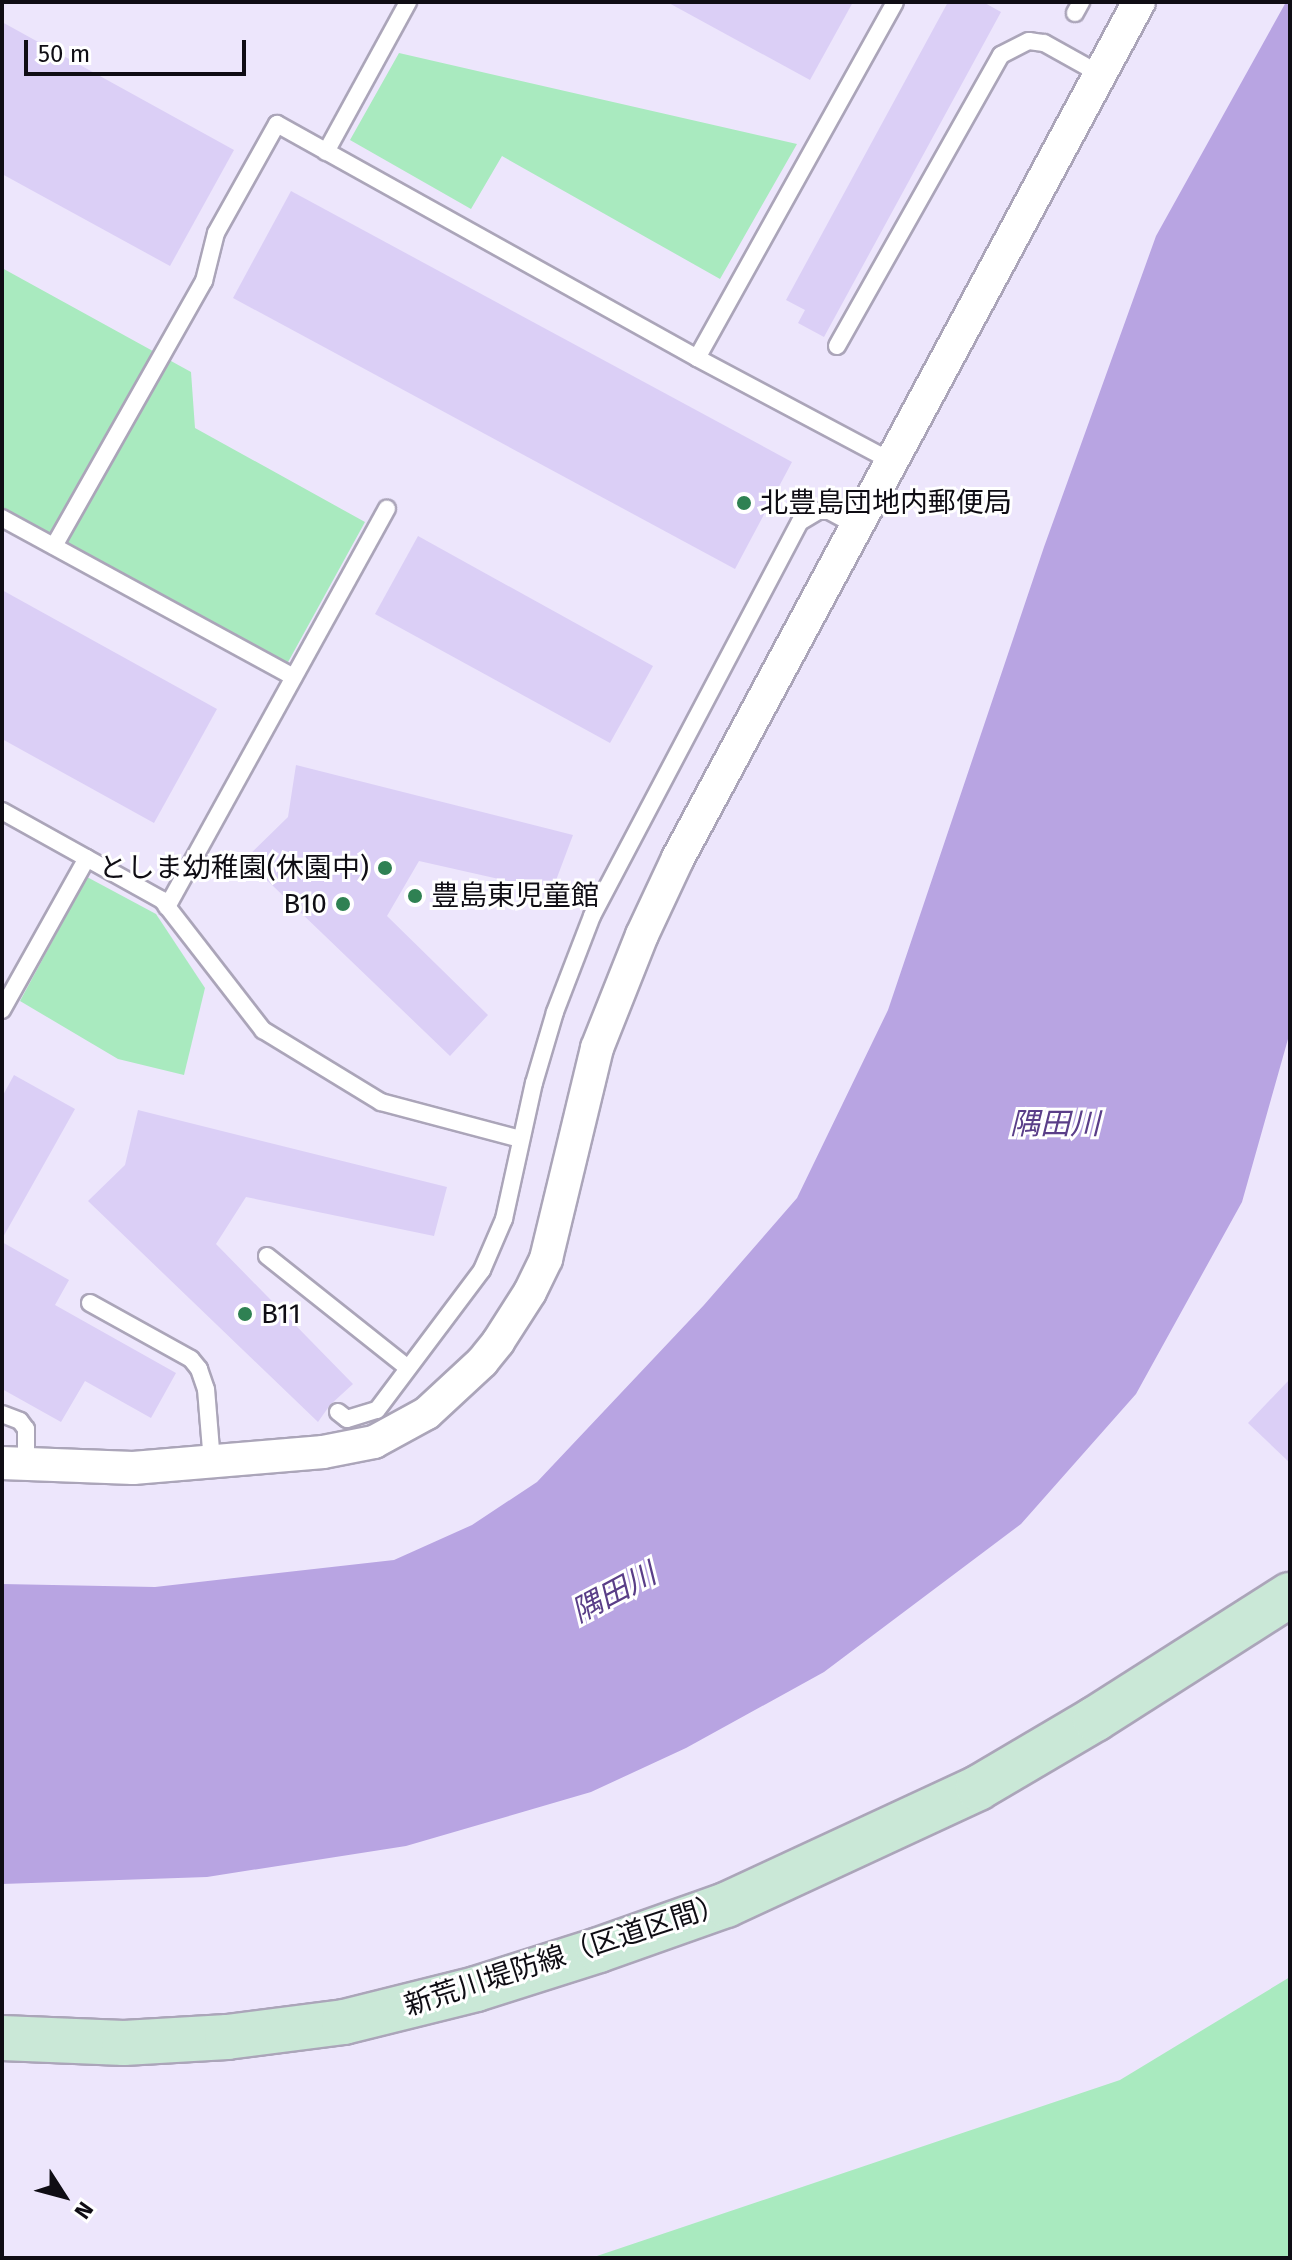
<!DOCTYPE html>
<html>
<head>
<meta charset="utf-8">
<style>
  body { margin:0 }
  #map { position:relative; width:1292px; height:2260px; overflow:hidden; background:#ede6fc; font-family:"Fira Sans","Noto Sans JP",sans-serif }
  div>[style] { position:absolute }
  .green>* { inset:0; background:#a9eabf }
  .water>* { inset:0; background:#b8a4e2 }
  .building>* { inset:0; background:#dbcff6 }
  .roads { filter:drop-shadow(2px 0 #aba5b9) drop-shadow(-2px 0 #aba5b9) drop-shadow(0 2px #aba5b9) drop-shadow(0 -2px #aba5b9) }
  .lane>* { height:16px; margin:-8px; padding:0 8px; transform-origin:8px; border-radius:8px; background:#fff }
  .street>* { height:32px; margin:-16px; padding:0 16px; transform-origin:16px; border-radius:16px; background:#fff }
  .secondary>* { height:44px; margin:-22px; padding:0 22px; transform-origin:22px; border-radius:22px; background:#cae8d7 }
  .dots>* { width:22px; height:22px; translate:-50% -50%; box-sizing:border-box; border:4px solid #fff; border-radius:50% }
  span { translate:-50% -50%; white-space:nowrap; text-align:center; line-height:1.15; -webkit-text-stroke:6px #fff; paint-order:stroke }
  .poi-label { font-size:28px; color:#0f0d14 }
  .left { translate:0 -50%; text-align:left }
  .right { translate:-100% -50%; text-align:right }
  .street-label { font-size:28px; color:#0f0d14 }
  .water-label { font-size:30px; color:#5a3e88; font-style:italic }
  .frame { position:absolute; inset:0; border:4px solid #0f0d14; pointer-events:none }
  .north { position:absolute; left:24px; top:2156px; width:80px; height:80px; -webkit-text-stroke:6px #fff; paint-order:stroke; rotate:126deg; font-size:22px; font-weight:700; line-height:32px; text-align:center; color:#0f0d14 }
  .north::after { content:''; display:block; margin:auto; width:28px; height:36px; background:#0f0d14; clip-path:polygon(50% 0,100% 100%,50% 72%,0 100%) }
  .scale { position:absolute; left:24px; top:40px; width:222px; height:36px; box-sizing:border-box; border:4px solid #0f0d14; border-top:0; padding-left:10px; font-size:24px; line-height:28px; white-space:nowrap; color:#0f0d14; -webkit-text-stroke:6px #fff; paint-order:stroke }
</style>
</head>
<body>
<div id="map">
  <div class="green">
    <div style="clip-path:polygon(399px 53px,797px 144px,720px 279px,502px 156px,471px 209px,350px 140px)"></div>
    <div style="clip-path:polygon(2px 268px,191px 372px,195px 428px,365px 522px,287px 664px,2px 507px)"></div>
    <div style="clip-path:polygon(87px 877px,156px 914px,205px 988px,184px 1075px,118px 1059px,20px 1001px)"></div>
    <div style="clip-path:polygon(1290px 1977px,1290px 2258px,591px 2258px,1120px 2080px)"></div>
  </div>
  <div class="water">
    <div style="clip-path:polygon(1286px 2px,1290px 2px,1290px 1032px,1242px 1202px,1136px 1394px,1021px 1524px,824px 1672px,686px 1748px,591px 1792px,406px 1846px,207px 1877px,2px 1884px,2px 1584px,155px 1587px,394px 1560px,472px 1525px,537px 1482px,704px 1305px,797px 1198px,888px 1010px,1044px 547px,1156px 236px)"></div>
  </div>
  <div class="building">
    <div style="clip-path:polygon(667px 2px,853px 2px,810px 80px)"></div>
    <div style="clip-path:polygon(948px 2px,983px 2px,1001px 12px,824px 337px,798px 323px,805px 310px,786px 300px)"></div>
    <div style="clip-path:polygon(2px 22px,234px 150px,170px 266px,2px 174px)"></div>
    <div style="clip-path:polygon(291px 191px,792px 462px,735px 569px,233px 298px)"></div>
    <div style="clip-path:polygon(418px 536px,653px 666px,610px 743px,375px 614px)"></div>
    <div style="clip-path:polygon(2px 590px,217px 709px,154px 823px,2px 739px)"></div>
    <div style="clip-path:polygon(296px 765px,573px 835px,552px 891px,419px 861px,387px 916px,488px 1015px,450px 1056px,245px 859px,288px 817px)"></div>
    <div style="clip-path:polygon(14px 1075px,75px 1109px,2px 1239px,2px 1097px)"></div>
    <div style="clip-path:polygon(138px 1110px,447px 1187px,434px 1236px,246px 1197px,216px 1244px,353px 1384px,330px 1405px,318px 1422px,88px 1201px,125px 1165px)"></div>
    <div style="clip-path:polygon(2px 1242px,69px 1280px,55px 1305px,176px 1373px,151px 1418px,85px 1381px,61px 1422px,2px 1389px)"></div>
    <div style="clip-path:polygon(1290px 1379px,1290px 1463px,1248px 1423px)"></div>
  </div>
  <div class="roads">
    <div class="lane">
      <div style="left:1075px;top:13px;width:13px;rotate:-61deg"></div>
      <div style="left:326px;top:152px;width:171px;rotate:-61.3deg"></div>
      <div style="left:837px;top:346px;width:334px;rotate:-60.6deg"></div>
      <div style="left:1001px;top:55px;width:31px;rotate:-27deg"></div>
      <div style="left:1029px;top:41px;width:15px;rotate:8deg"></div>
      <div style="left:1044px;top:43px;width:64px;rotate:29deg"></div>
      <div style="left:889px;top:460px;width:217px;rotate:-152deg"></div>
      <div style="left:697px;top:358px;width:407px;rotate:-60.9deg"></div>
      <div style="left:2px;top:518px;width:332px;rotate:28.6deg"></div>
      <div style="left:54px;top:546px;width:305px;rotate:-60.5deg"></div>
      <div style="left:204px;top:281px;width:49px;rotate:-76deg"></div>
      <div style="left:216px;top:233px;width:125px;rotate:-60.8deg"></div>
      <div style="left:277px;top:124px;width:481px;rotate:29.1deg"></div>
      <div style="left:2px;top:811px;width:183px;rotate:29.1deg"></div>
      <div style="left:162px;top:900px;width:165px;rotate:52.2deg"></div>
      <div style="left:263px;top:1030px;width:138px;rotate:31.4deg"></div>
      <div style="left:381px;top:1102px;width:144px;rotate:14.9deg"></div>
      <div style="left:167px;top:907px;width:455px;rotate:-61.1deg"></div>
      <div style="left:2px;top:1010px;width:174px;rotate:-60.8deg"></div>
      <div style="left:267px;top:1256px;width:180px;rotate:38.5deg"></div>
      <div style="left:90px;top:1303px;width:115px;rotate:29deg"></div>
      <div style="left:191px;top:1359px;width:13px;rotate:51deg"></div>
      <div style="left:199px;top:1369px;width:21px;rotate:71deg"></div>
      <div style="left:206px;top:1389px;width:73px;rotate:85.3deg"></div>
      <div style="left:338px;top:1412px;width:11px;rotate:38deg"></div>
      <div style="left:347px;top:1419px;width:31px;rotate:-17deg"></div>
      <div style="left:377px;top:1410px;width:175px;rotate:-53.1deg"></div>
      <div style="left:482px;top:1270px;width:56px;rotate:-66.7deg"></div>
      <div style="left:504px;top:1219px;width:139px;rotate:-77.6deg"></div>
      <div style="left:534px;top:1083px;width:74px;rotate:-73.5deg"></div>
      <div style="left:555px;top:1012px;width:103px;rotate:-68.9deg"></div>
      <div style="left:592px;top:916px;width:446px;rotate:-62.2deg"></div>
      <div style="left:800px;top:522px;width:21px;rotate:-31deg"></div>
      <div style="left:818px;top:511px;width:11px"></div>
      <div style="left:829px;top:511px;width:30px;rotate:28deg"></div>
      <div style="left:2px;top:1414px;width:19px;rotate:21deg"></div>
      <div style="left:20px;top:1421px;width:10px;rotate:53deg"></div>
      <div style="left:26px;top:1429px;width:36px;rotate:90deg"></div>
    </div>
    <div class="street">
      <div style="left:2px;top:1463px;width:131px;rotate:2.2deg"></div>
      <div style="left:133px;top:1468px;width:191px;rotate:-4.8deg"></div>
      <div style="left:323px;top:1452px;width:52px;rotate:-11.1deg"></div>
      <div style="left:374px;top:1442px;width:60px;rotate:-28.7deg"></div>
      <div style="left:427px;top:1413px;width:75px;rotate:-42.8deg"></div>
      <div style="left:482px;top:1362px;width:26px;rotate:-51deg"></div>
      <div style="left:498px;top:1342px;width:59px;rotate:-57.4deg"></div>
      <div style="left:530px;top:1292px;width:37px;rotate:-64deg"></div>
      <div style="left:546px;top:1259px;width:217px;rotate:-76.4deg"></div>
      <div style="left:597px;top:1048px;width:122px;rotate:-68.3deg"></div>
      <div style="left:642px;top:935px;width:85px;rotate:-64.9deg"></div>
      <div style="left:678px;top:858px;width:972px;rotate:-61.7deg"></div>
    </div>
    <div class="secondary">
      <div style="left:2px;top:2038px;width:122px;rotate:2.3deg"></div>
      <div style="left:124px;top:2043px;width:103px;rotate:-3.3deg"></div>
      <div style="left:227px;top:2037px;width:118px;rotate:-7.3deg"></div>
      <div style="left:344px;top:2022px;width:136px;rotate:-14deg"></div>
      <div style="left:476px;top:1989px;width:129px;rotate:-17.6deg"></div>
      <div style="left:599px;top:1950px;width:135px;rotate:-19.5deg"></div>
      <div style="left:726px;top:1905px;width:278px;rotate:-24.9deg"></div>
      <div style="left:978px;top:1788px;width:136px;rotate:-30.5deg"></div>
      <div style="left:1095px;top:1719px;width:231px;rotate:-32.5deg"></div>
    </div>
  </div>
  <div class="dots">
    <div style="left:744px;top:503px;background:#2f8153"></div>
    <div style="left:385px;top:868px;background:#2f8153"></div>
    <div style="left:415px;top:896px;background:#2f8153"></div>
    <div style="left:343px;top:904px;background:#2f8153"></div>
    <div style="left:245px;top:1314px;background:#2f8153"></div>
  </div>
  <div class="poi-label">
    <span class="left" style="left:760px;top:503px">北豊島団地内郵便局</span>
    <span class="right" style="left:369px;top:868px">としま幼稚園(休園中)</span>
    <span class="left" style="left:431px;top:896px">豊島東児童館</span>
    <span class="right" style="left:327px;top:904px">B10</span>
    <span class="left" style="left:261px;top:1314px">B11</span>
  </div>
  <div class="street-label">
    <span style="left:565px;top:1955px;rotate:-18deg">新荒川堤防線（区道区間）</span>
  </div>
  <div class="water-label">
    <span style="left:1055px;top:1124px">隅田川</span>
    <span style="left:614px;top:1593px;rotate:-28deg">隅田川</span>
  </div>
  <div class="frame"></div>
  <div class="north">N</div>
  <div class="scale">50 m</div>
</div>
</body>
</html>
